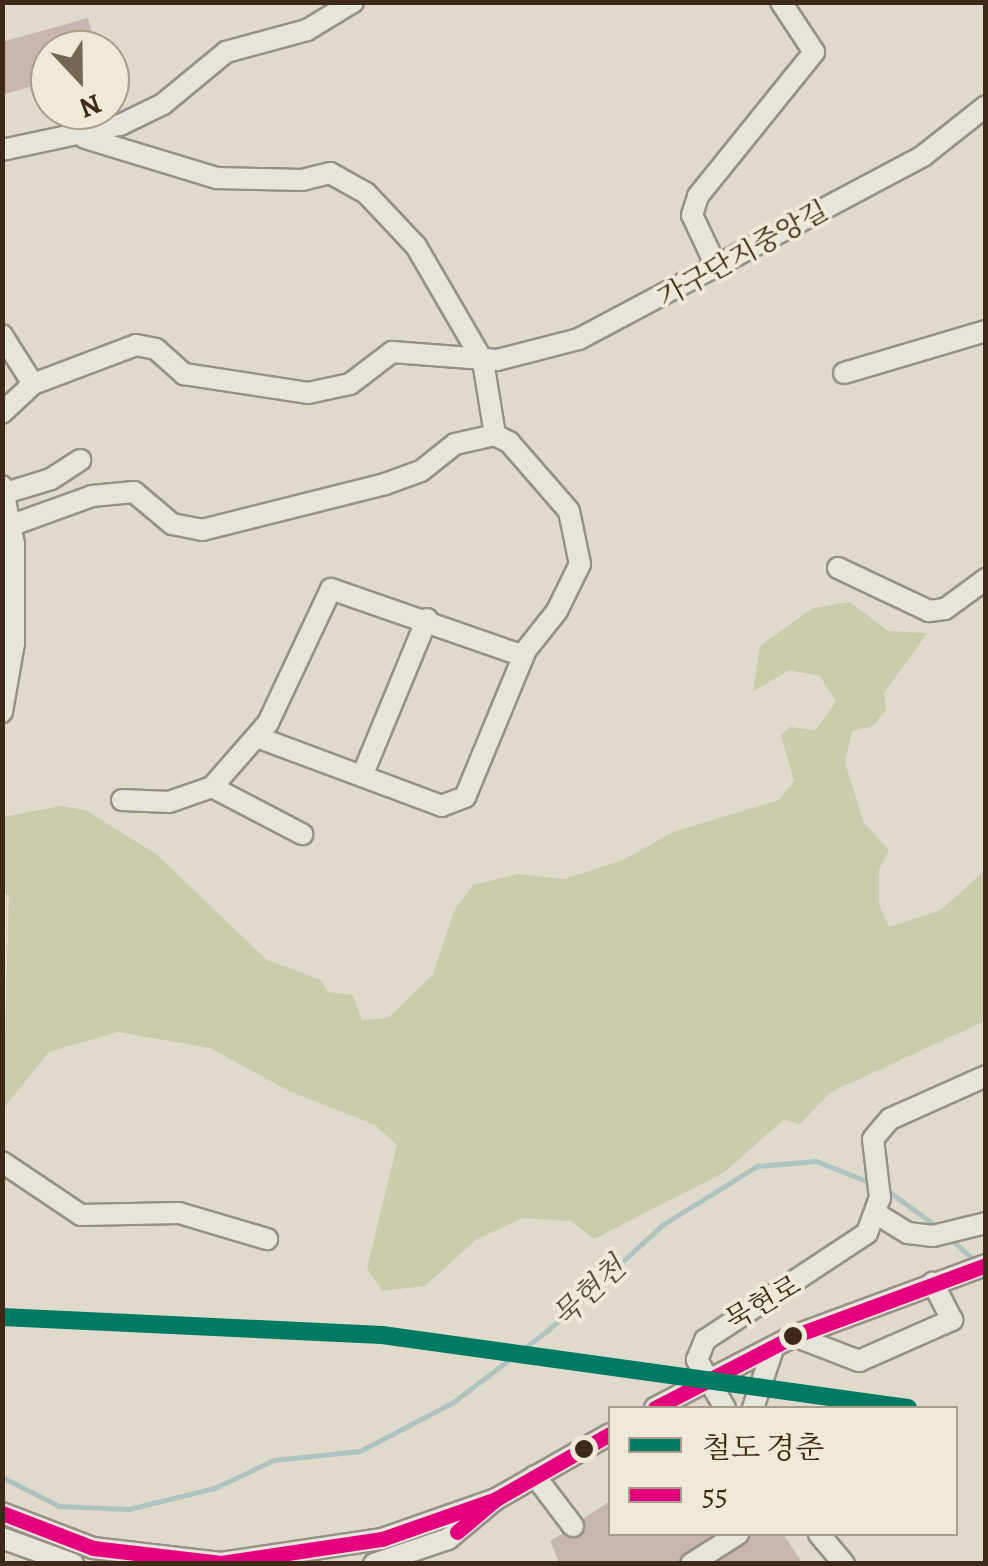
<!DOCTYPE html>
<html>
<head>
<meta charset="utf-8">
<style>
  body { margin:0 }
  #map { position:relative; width:988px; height:1566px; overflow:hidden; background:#dfdacb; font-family:Alegreya,"Noto Serif KR",serif }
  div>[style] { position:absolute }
  .green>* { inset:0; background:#caccac }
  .stream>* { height:5px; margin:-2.5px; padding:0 2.5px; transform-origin:2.5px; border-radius:2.5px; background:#afc4c0 }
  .building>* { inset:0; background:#c6b6ad }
  .roads { filter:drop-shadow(2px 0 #969186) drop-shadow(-2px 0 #969186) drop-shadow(0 2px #969186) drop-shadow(0 -2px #969186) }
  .minor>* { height:20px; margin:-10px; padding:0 10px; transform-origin:10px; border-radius:10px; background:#e7e4dc }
  .bus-1>* { height:15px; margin:-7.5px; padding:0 7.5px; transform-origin:7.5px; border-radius:7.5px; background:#e5007d }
  .rail-1>* { height:18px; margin:-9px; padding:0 9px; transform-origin:9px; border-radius:9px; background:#007a62 }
  .dots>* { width:28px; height:28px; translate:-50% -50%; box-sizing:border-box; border:5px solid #efead8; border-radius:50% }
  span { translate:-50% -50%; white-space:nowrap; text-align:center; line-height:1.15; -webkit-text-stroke:8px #efead8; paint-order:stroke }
  .street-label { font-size:28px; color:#3d2916 }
  .water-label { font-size:30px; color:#544d40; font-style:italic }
  .frame { position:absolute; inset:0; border:5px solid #3d2916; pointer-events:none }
  .legend { position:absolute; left:608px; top:1406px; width:350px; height:130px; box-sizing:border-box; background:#efead8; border:2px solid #a89d8a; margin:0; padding:12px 18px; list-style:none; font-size:30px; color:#3d2916 }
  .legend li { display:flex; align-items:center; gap:20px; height:50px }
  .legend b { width:50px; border:2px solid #a89d8a }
  .north { position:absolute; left:30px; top:30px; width:100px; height:100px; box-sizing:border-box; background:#efead8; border:2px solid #a89d8a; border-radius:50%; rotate:158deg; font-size:28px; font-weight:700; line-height:40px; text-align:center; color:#3d2916 }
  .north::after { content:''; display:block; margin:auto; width:35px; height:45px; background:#766755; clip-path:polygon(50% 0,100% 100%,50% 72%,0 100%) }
</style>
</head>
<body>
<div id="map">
  <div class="green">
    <div style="clip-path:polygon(850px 602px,888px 631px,927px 633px,884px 693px,886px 710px,873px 726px,852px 731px,845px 763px,864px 823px,889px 850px,879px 870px,879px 904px,889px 927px,941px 910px,985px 870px,985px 1021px,831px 1092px,800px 1124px,783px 1120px,725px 1172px,594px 1239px,571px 1221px,523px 1218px,477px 1239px,425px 1286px,382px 1291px,367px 1268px,397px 1145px,375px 1125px,289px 1091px,210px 1048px,118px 1032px,49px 1052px,3px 1109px,9px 896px,3px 891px,3px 817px,61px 806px,85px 810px,156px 854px,267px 960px,321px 980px,328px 992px,353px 995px,362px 1020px,388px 1018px,433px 974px,455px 909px,473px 885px,518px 874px,564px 879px,623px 860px,673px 832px,779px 800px,794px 781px,781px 735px,790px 727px,816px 730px,836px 701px,820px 676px,789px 670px,753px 692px,760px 646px,813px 608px)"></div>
  </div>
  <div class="stream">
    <div style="left:884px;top:1188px;width:68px;rotate:36deg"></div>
    <div style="left:951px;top:1239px;width:34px;rotate:43deg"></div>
    <div style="left:2px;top:1477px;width:64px;rotate:27deg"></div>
    <div style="left:59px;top:1506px;width:70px;rotate:2.5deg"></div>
    <div style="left:129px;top:1509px;width:88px;rotate:-13.9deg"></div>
    <div style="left:214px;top:1488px;width:66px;rotate:-25deg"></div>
    <div style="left:274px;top:1460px;width:86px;rotate:-6deg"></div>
    <div style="left:360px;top:1451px;width:104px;rotate:-27.6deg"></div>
    <div style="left:452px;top:1403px;width:121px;rotate:-37.2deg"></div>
    <div style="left:548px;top:1330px;width:155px;rotate:-42.6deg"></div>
    <div style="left:662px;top:1225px;width:112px;rotate:-31.8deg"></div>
    <div style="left:757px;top:1166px;width:59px;rotate:-4.8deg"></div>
    <div style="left:816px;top:1161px;width:62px;rotate:21.6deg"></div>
  </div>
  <div class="building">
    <div style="clip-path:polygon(88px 18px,97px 50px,50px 50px,50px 81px,2px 95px,2px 42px)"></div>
    <div style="clip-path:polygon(610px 1501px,610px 1534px,713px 1534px,676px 1564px,560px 1564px,550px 1541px,562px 1534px,580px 1537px,584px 1518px)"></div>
    <div style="clip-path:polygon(752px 1534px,783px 1534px,803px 1564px,717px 1564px)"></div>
  </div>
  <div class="roads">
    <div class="minor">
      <div style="left:85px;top:138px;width:138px;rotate:16.9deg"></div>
      <div style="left:217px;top:178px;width:85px;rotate:1.3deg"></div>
      <div style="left:302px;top:180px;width:29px;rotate:-14deg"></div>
      <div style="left:330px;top:173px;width:41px;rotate:29.1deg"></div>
      <div style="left:366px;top:193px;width:73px;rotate:46.7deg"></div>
      <div style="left:416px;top:246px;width:133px;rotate:59.8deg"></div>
      <div style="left:483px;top:361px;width:75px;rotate:80.8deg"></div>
      <div style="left:2px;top:150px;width:121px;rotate:-12deg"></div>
      <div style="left:120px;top:125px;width:48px;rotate:-26deg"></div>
      <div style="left:163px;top:104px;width:82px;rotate:-39.5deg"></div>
      <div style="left:226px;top:52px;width:84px;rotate:-15.2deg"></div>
      <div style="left:307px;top:30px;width:54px;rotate:-31.3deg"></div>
      <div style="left:716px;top:266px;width:56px;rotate:-115.2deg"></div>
      <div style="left:692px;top:215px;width:20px;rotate:-72deg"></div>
      <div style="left:698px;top:196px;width:185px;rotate:-51.1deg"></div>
      <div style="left:814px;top:52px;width:60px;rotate:-123.4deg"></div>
      <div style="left:2px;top:335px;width:58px;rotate:57.7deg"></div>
      <div style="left:844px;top:373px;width:148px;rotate:-16.5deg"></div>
      <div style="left:2px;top:413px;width:42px;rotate:-43.1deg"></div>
      <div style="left:33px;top:384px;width:110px;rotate:-20.7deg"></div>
      <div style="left:136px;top:345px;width:20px;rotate:11deg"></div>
      <div style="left:156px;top:349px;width:38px;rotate:42deg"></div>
      <div style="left:184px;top:374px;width:125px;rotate:8.7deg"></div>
      <div style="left:308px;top:393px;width:43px;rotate:-12.1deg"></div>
      <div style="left:350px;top:384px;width:53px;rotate:-37.3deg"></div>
      <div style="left:392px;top:352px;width:105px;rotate:4.4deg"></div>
      <div style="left:497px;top:360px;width:85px;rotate:-14.4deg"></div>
      <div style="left:579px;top:339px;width:390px;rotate:-28deg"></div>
      <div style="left:923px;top:156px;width:80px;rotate:-38.4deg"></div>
      <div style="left:2px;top:486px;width:59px;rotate:78.3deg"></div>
      <div style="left:14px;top:544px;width:99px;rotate:90deg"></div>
      <div style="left:14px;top:643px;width:70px;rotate:99.9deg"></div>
      <div style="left:2px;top:494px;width:51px;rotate:-17deg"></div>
      <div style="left:51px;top:479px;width:35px;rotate:-33deg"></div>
      <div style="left:12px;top:525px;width:85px;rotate:-19.9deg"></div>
      <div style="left:92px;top:496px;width:42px;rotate:-5.4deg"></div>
      <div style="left:134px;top:492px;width:50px;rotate:40.1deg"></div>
      <div style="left:172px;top:524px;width:31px;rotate:11deg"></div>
      <div style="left:202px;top:530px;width:189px;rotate:-14.1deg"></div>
      <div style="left:385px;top:484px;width:38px;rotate:-20deg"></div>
      <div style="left:421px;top:471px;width:43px;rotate:-38.5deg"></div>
      <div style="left:455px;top:444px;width:41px;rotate:-12.7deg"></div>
      <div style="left:495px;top:435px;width:16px;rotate:27deg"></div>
      <div style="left:509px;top:442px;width:91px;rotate:49deg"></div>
      <div style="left:569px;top:511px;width:54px;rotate:78.3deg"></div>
      <div style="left:580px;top:564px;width:52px;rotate:116.1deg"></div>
      <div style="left:557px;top:611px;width:50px;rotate:128.5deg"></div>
      <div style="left:526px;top:650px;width:159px;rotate:112.5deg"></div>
      <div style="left:465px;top:797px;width:25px;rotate:159deg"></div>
      <div style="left:442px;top:806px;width:198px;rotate:-159.6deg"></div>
      <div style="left:838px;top:568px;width:101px;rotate:25.3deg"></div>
      <div style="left:929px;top:611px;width:16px;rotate:-7deg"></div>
      <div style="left:945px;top:609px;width:51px;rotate:-36.2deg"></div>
      <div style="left:362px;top:776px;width:170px;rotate:-67.5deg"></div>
      <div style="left:212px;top:787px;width:102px;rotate:27.6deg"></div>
      <div style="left:122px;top:800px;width:47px;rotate:2.4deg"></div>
      <div style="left:169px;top:802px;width:46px;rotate:-19.2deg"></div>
      <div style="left:212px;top:787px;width:85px;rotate:-48.8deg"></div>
      <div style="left:268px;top:723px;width:148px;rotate:-64.8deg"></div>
      <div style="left:331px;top:589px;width:203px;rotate:19.2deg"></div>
      <div style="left:2px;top:1162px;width:95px;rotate:33.9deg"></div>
      <div style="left:81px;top:1215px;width:98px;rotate:-1.2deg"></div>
      <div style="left:179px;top:1213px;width:92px;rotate:16.5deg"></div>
      <div style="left:877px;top:1214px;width:36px;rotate:32deg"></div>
      <div style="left:908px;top:1233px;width:25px;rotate:7deg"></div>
      <div style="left:933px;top:1236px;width:55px;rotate:-13.8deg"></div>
      <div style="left:794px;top:1336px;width:70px;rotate:21deg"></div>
      <div style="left:859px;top:1361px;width:102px;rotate:-23.8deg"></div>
      <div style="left:952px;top:1320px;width:42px;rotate:-117.2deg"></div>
      <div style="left:655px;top:1408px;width:157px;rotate:-27.4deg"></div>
      <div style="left:794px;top:1336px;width:205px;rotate:-20.3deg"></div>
      <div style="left:725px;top:1408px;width:56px;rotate:-120.3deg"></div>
      <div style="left:697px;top:1360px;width:22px;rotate:-68deg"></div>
      <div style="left:705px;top:1340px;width:194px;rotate:-33.4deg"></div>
      <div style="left:867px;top:1233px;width:37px;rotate:-70deg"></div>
      <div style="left:880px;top:1198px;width:59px;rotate:-96.8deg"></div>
      <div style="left:873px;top:1139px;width:26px;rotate:-50deg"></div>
      <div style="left:890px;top:1119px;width:105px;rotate:-24.1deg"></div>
      <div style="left:753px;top:1408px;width:65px;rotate:-71.3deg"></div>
      <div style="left:535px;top:1476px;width:63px;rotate:52.8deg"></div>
      <div style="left:2px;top:1513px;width:97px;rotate:21deg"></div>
      <div style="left:93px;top:1548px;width:129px;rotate:6.7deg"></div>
      <div style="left:221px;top:1563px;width:163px;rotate:-8.5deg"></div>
      <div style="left:382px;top:1539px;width:121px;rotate:-19.3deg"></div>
      <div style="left:819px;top:1534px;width:39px;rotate:50deg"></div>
      <div style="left:2px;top:1538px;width:76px;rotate:20.1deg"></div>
      <div style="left:374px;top:1564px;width:78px;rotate:-18.7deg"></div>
      <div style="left:448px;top:1539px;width:62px;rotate:-39.8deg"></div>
      <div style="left:496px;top:1499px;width:131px;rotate:-29.7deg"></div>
      <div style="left:691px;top:1564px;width:56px;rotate:-32.6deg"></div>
    </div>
  </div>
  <div class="bus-1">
    <div style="left:655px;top:1408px;width:157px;rotate:-27.4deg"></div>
    <div style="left:794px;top:1336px;width:205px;rotate:-20.3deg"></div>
    <div style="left:2px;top:1513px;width:97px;rotate:21deg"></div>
    <div style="left:93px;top:1548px;width:129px;rotate:6.7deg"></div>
    <div style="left:221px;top:1563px;width:163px;rotate:-8.5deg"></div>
    <div style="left:382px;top:1539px;width:121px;rotate:-19.3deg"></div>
    <div style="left:457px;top:1532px;width:51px;rotate:-40.2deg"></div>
    <div style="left:496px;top:1499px;width:131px;rotate:-29.7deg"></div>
  </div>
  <div class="rail-1">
    <div style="left:2px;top:1317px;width:380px;rotate:2.7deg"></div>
    <div style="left:382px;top:1335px;width:531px;rotate:7.9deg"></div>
  </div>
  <div class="dots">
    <div style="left:793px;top:1336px;background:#3d2916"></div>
    <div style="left:584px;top:1449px;background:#3d2916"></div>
  </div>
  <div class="street-label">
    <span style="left:743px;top:254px;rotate:-29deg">가구단지중앙길</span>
    <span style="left:763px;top:1303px;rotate:-30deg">묵현로</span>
  </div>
  <div class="water-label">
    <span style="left:589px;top:1292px;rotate:-43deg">묵현천</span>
  </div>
  <div class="frame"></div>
  <ul class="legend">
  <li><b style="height:12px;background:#007a62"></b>철도 경춘</li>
  <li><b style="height:12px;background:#e5007d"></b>55</li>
  </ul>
  <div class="north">N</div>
</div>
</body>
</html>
